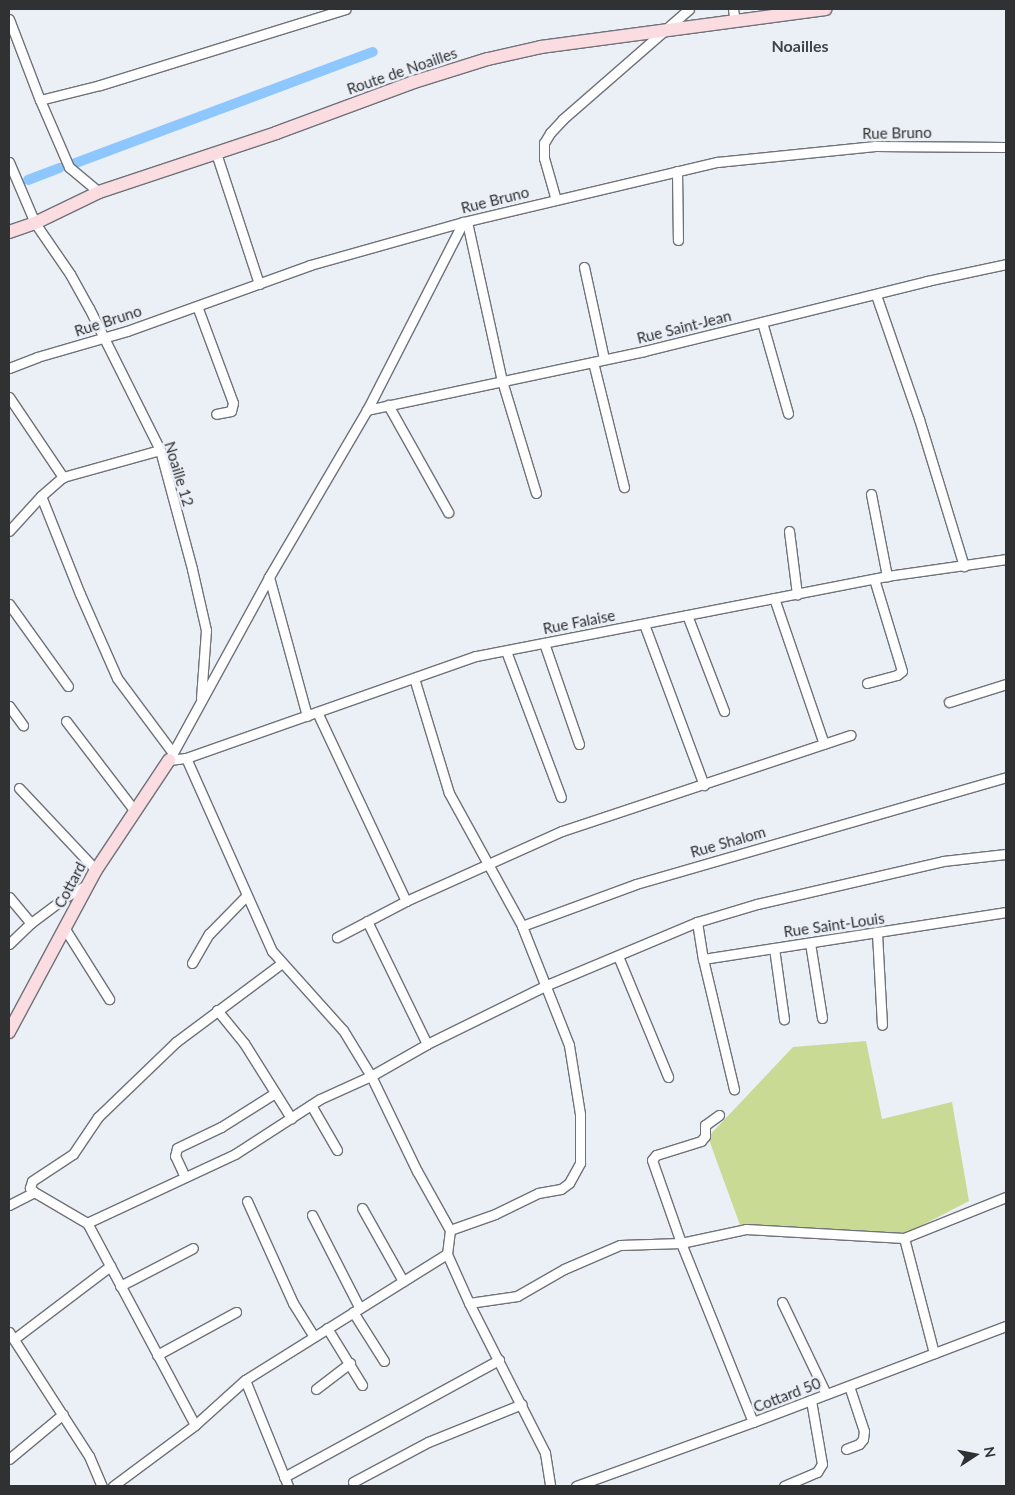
<!DOCTYPE html>
<html>
<head>
<meta charset="utf-8">
<style>
  body { margin:0 }
  #map { position:relative; width:1015px; height:1495px; overflow:hidden; background:#ebeff6; font-family:Lato,sans-serif }
  div>[style] { position:absolute }
  .green>* { inset:0; background:#c9da94 }
  .canal>* { height:10px; margin:-5px; padding:0 5px; transform-origin:5px; border-radius:5px; background:#8ec7fe }
  .roads { filter:drop-shadow(1px 0 #6f7279) drop-shadow(-1px 0 #6f7279) drop-shadow(0 1px #6f7279) drop-shadow(0 -1px #6f7279) }
  .street>* { height:9px; margin:-4.5px; padding:0 4.5px; transform-origin:4.5px; border-radius:4.5px; background:#fff }
  .secondary>* { height:12px; margin:-6px; padding:0 6px; transform-origin:6px; border-radius:6px; background:#fbdce1 }
  span { translate:-50% -50%; white-space:nowrap; text-align:center; line-height:1.15; -webkit-text-stroke:5px #ebeff6; paint-order:stroke }
  .street-label { font-size:15px; color:#2f3133 }
  .neighbourhood-label { font-size:16px; color:#41444a; font-weight:700 }
  .frame { position:absolute; inset:0; border:10px solid #2f3133; pointer-events:none }
  .north { position:absolute; left:950px; top:1430px; width:50px; height:50px; -webkit-text-stroke:4px #ebeff6; paint-order:stroke; rotate:79deg; font-size:14px; font-weight:700; line-height:20px; text-align:center; color:#2f3133 }
  .north::after { content:''; display:block; margin:auto; width:18px; height:22px; background:#2f3133; clip-path:polygon(50% 0,100% 100%,50% 72%,0 100%) }
</style>
</head>
<body>
<div id="map">
  <div class="green">
    <div style="clip-path:polygon(866px 1041px,882px 1119px,952px 1102px,969px 1201px,907px 1233px,740px 1225px,708px 1137px,793px 1047px)"></div>
  </div>
  <div class="canal">
    <div style="left:73px;top:164px;width:320px;rotate:-20.5deg"></div>
    <div style="left:28px;top:180px;width:34px;rotate:-21deg"></div>
  </div>
  <div class="roads">
    <div class="street">
      <div style="left:733px;top:9px;width:12px;rotate:81deg"></div>
      <div style="left:9px;top:19px;width:87px;rotate:69.1deg"></div>
      <div style="left:40px;top:100px;width:73px;rotate:66.6deg"></div>
      <div style="left:69px;top:167px;width:39px;rotate:40deg"></div>
      <div style="left:40px;top:100px;width:62px;rotate:-14deg"></div>
      <div style="left:100px;top:85px;width:257px;rotate:-17.2deg"></div>
      <div style="left:216px;top:153px;width:138px;rotate:71.8deg"></div>
      <div style="left:9px;top:162px;width:66px;rotate:66.9deg"></div>
      <div style="left:35px;top:223px;width:62px;rotate:55.5deg"></div>
      <div style="left:70px;top:274px;width:39px;rotate:61deg"></div>
      <div style="left:89px;top:308px;width:159px;rotate:63.4deg"></div>
      <div style="left:160px;top:450px;width:123px;rotate:74.9deg"></div>
      <div style="left:192px;top:569px;width:63px;rotate:77.1deg"></div>
      <div style="left:206px;top:630px;width:68px;rotate:94.2deg"></div>
      <div style="left:677px;top:171px;width:69px;rotate:89.2deg"></div>
      <div style="left:556px;top:200px;width:44px;rotate:-105.9deg"></div>
      <div style="left:544px;top:158px;width:15px;rotate:-90deg"></div>
      <div style="left:544px;top:143px;width:12px;rotate:-59deg"></div>
      <div style="left:550px;top:133px;width:19px;rotate:-47deg"></div>
      <div style="left:563px;top:119px;width:167px;rotate:-41.1deg"></div>
      <div style="left:467px;top:222px;width:163px;rotate:77.6deg"></div>
      <div style="left:502px;top:381px;width:117px;rotate:73.1deg"></div>
      <div style="left:584px;top:267px;width:94px;rotate:77.7deg"></div>
      <div style="left:876px;top:295px;width:131px;rotate:70.9deg"></div>
      <div style="left:919px;top:419px;width:154px;rotate:73deg"></div>
      <div style="left:197px;top:306px;width:103px;rotate:69.6deg"></div>
      <div style="left:233px;top:403px;width:8px;rotate:104deg"></div>
      <div style="left:231px;top:411px;width:15px;rotate:169deg"></div>
      <div style="left:762px;top:322px;width:95px;rotate:74.1deg"></div>
      <div style="left:593px;top:362px;width:129px;rotate:76.1deg"></div>
      <div style="left:9px;top:368px;width:30px;rotate:-21deg"></div>
      <div style="left:37px;top:357px;width:94px;rotate:-16.1deg"></div>
      <div style="left:127px;top:331px;width:195px;rotate:-19.8deg"></div>
      <div style="left:310px;top:265px;width:159px;rotate:-15.7deg"></div>
      <div style="left:463px;top:222px;width:261px;rotate:-13.3deg"></div>
      <div style="left:717px;top:162px;width:159px;rotate:-5.8deg"></div>
      <div style="left:875px;top:146px;width:131px;rotate:0.4deg"></div>
      <div style="left:9px;top:397px;width:97px;rotate:56deg"></div>
      <div style="left:388px;top:405px;width:123px;rotate:60.7deg"></div>
      <div style="left:367px;top:410px;width:283px;rotate:-12deg"></div>
      <div style="left:644px;top:351px;width:292px;rotate:-13.9deg"></div>
      <div style="left:927px;top:281px;width:81px;rotate:-12.1deg"></div>
      <div style="left:871px;top:494px;width:84px;rotate:79deg"></div>
      <div style="left:41px;top:496px;width:105px;rotate:68.3deg"></div>
      <div style="left:80px;top:594px;width:92px;rotate:66.2deg"></div>
      <div style="left:117px;top:678px;width:94px;rotate:53.3deg"></div>
      <div style="left:9px;top:531px;width:47px;rotate:-47.6deg"></div>
      <div style="left:41px;top:496px;width:29px;rotate:-41deg"></div>
      <div style="left:63px;top:477px;width:101px;rotate:-15.6deg"></div>
      <div style="left:789px;top:531px;width:64px;rotate:82.8deg"></div>
      <div style="left:269px;top:577px;width:144px;rotate:74.7deg"></div>
      <div style="left:774px;top:598px;width:154px;rotate:71.1deg"></div>
      <div style="left:9px;top:604px;width:101px;rotate:54.3deg"></div>
      <div style="left:687px;top:615px;width:103px;rotate:68.9deg"></div>
      <div style="left:644px;top:624px;width:172px;rotate:69.6deg"></div>
      <div style="left:544px;top:643px;width:107px;rotate:70.9deg"></div>
      <div style="left:506px;top:651px;width:156px;rotate:69.4deg"></div>
      <div style="left:414px;top:678px;width:120px;rotate:73.1deg"></div>
      <div style="left:449px;top:793px;width:152px;rotate:61.2deg"></div>
      <div style="left:867px;top:683px;width:31px;rotate:-15deg"></div>
      <div style="left:897px;top:675px;width:6px;rotate:-39deg"></div>
      <div style="left:902px;top:671px;width:96px;rotate:-106.9deg"></div>
      <div style="left:949px;top:702px;width:60px;rotate:-17.5deg"></div>
      <div style="left:9px;top:706px;width:24px;rotate:54deg"></div>
      <div style="left:317px;top:712px;width:209px;rotate:64.8deg"></div>
      <div style="left:406px;top:901px;width:78px;rotate:152.4deg"></div>
      <div style="left:66px;top:721px;width:112px;rotate:52.6deg"></div>
      <div style="left:186px;top:758px;width:211px;rotate:66deg"></div>
      <div style="left:272px;top:951px;width:106px;rotate:48.1deg"></div>
      <div style="left:343px;top:1030px;width:54px;rotate:58.7deg"></div>
      <div style="left:371px;top:1076px;width:106px;rotate:64.2deg"></div>
      <div style="left:417px;top:1171px;width:68px;rotate:60.8deg"></div>
      <div style="left:450px;top:1230px;width:24px;rotate:97deg"></div>
      <div style="left:447px;top:1254px;width:54px;rotate:65.8deg"></div>
      <div style="left:469px;top:1303px;width:168px;rotate:63.1deg"></div>
      <div style="left:545px;top:1453px;width:33px;rotate:81deg"></div>
      <div style="left:169px;top:760px;width:17px;rotate:-7deg"></div>
      <div style="left:186px;top:758px;width:307px;rotate:-19.4deg"></div>
      <div style="left:476px;top:656px;width:419px;rotate:-11deg"></div>
      <div style="left:887px;top:576px;width:120px;rotate:-8.1deg"></div>
      <div style="left:169px;top:760px;width:209px;rotate:-61.3deg"></div>
      <div style="left:269px;top:577px;width:194px;rotate:-59.6deg"></div>
      <div style="left:367px;top:410px;width:211px;rotate:-62.9deg"></div>
      <div style="left:19px;top:788px;width:112px;rotate:46.8deg"></div>
      <div style="left:9px;top:897px;width:34px;rotate:50deg"></div>
      <div style="left:406px;top:901px;width:171px;rotate:-24.2deg"></div>
      <div style="left:562px;top:831px;width:304px;rotate:-18.4deg"></div>
      <div style="left:367px;top:921px;width:137px;rotate:64deg"></div>
      <div style="left:697px;top:922px;width:37px;rotate:81deg"></div>
      <div style="left:703px;top:959px;width:307px;rotate:-8.8deg"></div>
      <div style="left:65px;top:929px;width:83px;rotate:57.8deg"></div>
      <div style="left:877px;top:933px;width:92px;rotate:86.9deg"></div>
      <div style="left:810px;top:943px;width:76px;rotate:80.9deg"></div>
      <div style="left:9px;top:944px;width:30px;rotate:-44deg"></div>
      <div style="left:31px;top:923px;width:45px;rotate:-36.9deg"></div>
      <div style="left:67px;top:896px;width:23px;rotate:-29deg"></div>
      <div style="left:774px;top:948px;width:72px;rotate:82deg"></div>
      <div style="left:618px;top:956px;width:131px;rotate:67.5deg"></div>
      <div style="left:703px;top:959px;width:134px;rotate:76.6deg"></div>
      <div style="left:192px;top:963px;width:34px;rotate:-60deg"></div>
      <div style="left:209px;top:934px;width:54px;rotate:-45.7deg"></div>
      <div style="left:217px;top:1010px;width:43px;rotate:50.7deg"></div>
      <div style="left:244px;top:1043px;width:89px;rotate:57.9deg"></div>
      <div style="left:311px;top:1105px;width:52px;rotate:60deg"></div>
      <div style="left:719px;top:1115px;width:17px;rotate:144deg"></div>
      <div style="left:705px;top:1125px;width:11px;rotate:90deg"></div>
      <div style="left:705px;top:1136px;width:6px;rotate:129deg"></div>
      <div style="left:701px;top:1141px;width:47px;rotate:162.7deg"></div>
      <div style="left:656px;top:1155px;width:6px;rotate:129deg"></div>
      <div style="left:652px;top:1160px;width:88px;rotate:70.7deg"></div>
      <div style="left:681px;top:1243px;width:193px;rotate:68.1deg"></div>
      <div style="left:185px;top:1177px;width:23px;rotate:-115deg"></div>
      <div style="left:175px;top:1156px;width:8px;rotate:-76deg"></div>
      <div style="left:177px;top:1148px;width:49px;rotate:-25.5deg"></div>
      <div style="left:221px;top:1127px;width:64px;rotate:-32.2deg"></div>
      <div style="left:247px;top:1201px;width:112px;rotate:65.7deg"></div>
      <div style="left:293px;top:1303px;width:39px;rotate:58deg"></div>
      <div style="left:9px;top:1205px;width:28px;rotate:-27deg"></div>
      <div style="left:362px;top:1208px;width:84px;rotate:60.7deg"></div>
      <div style="left:312px;top:1215px;width:103px;rotate:62.9deg"></div>
      <div style="left:87px;top:1223px;width:61px;rotate:-149.7deg"></div>
      <div style="left:34px;top:1192px;width:6px;rotate:-135deg"></div>
      <div style="left:30px;top:1188px;width:7px;rotate:-74deg"></div>
      <div style="left:32px;top:1181px;width:49px;rotate:-33.4deg"></div>
      <div style="left:73px;top:1154px;width:45px;rotate:-56deg"></div>
      <div style="left:98px;top:1117px;width:108px;rotate:-43.9deg"></div>
      <div style="left:176px;top:1042px;width:132px;rotate:-36.7deg"></div>
      <div style="left:450px;top:1230px;width:48px;rotate:-19.6deg"></div>
      <div style="left:495px;top:1214px;width:48px;rotate:-26deg"></div>
      <div style="left:538px;top:1193px;width:23px;rotate:-10deg"></div>
      <div style="left:561px;top:1189px;width:10px;rotate:-37deg"></div>
      <div style="left:569px;top:1183px;width:23px;rotate:-61deg"></div>
      <div style="left:580px;top:1163px;width:49px;rotate:-90deg"></div>
      <div style="left:580px;top:1114px;width:70px;rotate:-99.1deg"></div>
      <div style="left:569px;top:1045px;width:128px;rotate:-111.6deg"></div>
      <div style="left:522px;top:926px;width:121px;rotate:-20.2deg"></div>
      <div style="left:636px;top:884px;width:385px;rotate:-16.1deg"></div>
      <div style="left:904px;top:1238px;width:119px;rotate:75.4deg"></div>
      <div style="left:120px;top:1286px;width:82px;rotate:-27.5deg"></div>
      <div style="left:782px;top:1302px;width:102px;rotate:64.4deg"></div>
      <div style="left:469px;top:1303px;width:49px;rotate:-8.3deg"></div>
      <div style="left:517px;top:1296px;width:54px;rotate:-29.9deg"></div>
      <div style="left:564px;top:1269px;width:61px;rotate:-23.2deg"></div>
      <div style="left:620px;top:1245px;width:61px;rotate:-1.9deg"></div>
      <div style="left:681px;top:1243px;width:66px;rotate:-12.2deg"></div>
      <div style="left:746px;top:1229px;width:158px;rotate:3.3deg"></div>
      <div style="left:904px;top:1238px;width:110px;rotate:-21.9deg"></div>
      <div style="left:353px;top:1312px;width:58px;rotate:57.7deg"></div>
      <div style="left:327px;top:1328px;width:67px;rotate:58.4deg"></div>
      <div style="left:9px;top:1332px;width:148px;rotate:57.2deg"></div>
      <div style="left:89px;top:1456px;width:33px;rotate:67deg"></div>
      <div style="left:14px;top:1339px;width:121px;rotate:-37.2deg"></div>
      <div style="left:157px;top:1355px;width:90px;rotate:-28.6deg"></div>
      <div style="left:245px;top:1380px;width:114px;rotate:67.9deg"></div>
      <div style="left:316px;top:1389px;width:43px;rotate:-37.4deg"></div>
      <div style="left:195px;top:1425px;width:229px;rotate:-118.1deg"></div>
      <div style="left:87px;top:1223px;width:163px;rotate:-25deg"></div>
      <div style="left:235px;top:1154px;width:101px;rotate:-32.9deg"></div>
      <div style="left:320px;top:1099px;width:56px;rotate:-24.3deg"></div>
      <div style="left:371px;top:1076px;width:64px;rotate:-29.7deg"></div>
      <div style="left:427px;top:1044px;width:134px;rotate:-26.2deg"></div>
      <div style="left:547px;top:985px;width:163px;rotate:-22.8deg"></div>
      <div style="left:697px;top:922px;width:63px;rotate:-16.7deg"></div>
      <div style="left:757px;top:904px;width:191px;rotate:-13deg"></div>
      <div style="left:943px;top:861px;width:63px;rotate:-6.3deg"></div>
      <div style="left:846px;top:1449px;width:14px;rotate:-21deg"></div>
      <div style="left:859px;top:1444px;width:6px;rotate:-51deg"></div>
      <div style="left:863px;top:1439px;width:8px;rotate:-83deg"></div>
      <div style="left:864px;top:1431px;width:47px;rotate:-108.4deg"></div>
      <div style="left:9px;top:1459px;width:70px;rotate:-39.8deg"></div>
      <div style="left:284px;top:1477px;width:245px;rotate:-28.6deg"></div>
      <div style="left:353px;top:1482px;width:85px;rotate:-28.1deg"></div>
      <div style="left:428px;top:1442px;width:101px;rotate:-22deg"></div>
      <div style="left:113px;top:1486px;width:102px;rotate:-36.6deg"></div>
      <div style="left:195px;top:1425px;width:67px;rotate:-42deg"></div>
      <div style="left:245px;top:1380px;width:238px;rotate:-32deg"></div>
      <div style="left:576px;top:1486px;width:188px;rotate:-19.9deg"></div>
      <div style="left:753px;top:1422px;width:271px;rotate:-20.8deg"></div>
      <div style="left:784px;top:1486px;width:36px;rotate:-23deg"></div>
      <div style="left:817px;top:1472px;width:9px;rotate:-58deg"></div>
      <div style="left:822px;top:1464px;width:65px;rotate:-99.8deg"></div>
    </div>
    <div class="secondary">
      <div style="left:9px;top:232px;width:28px;rotate:-19deg"></div>
      <div style="left:35px;top:223px;width:71px;rotate:-25.8deg"></div>
      <div style="left:99px;top:192px;width:187px;rotate:-18.4deg"></div>
      <div style="left:276px;top:133px;width:147px;rotate:-20.3deg"></div>
      <div style="left:414px;top:82px;width:77px;rotate:-17.3deg"></div>
      <div style="left:488px;top:59px;width:54px;rotate:-12.8deg"></div>
      <div style="left:541px;top:47px;width:287px;rotate:-7.6deg"></div>
      <div style="left:9px;top:1032px;width:184px;rotate:-61.8deg"></div>
      <div style="left:96px;top:870px;width:132px;rotate:-56.4deg"></div>
    </div>
  </div>
  <div class="street-label">
    <span style="left:402px;top:71px;rotate:-19deg">Route de Noailles</span>
    <span style="left:897px;top:133px;rotate:-1deg">Rue Bruno</span>
    <span style="left:495px;top:200px;rotate:-14deg">Rue Bruno</span>
    <span style="left:108px;top:321px;rotate:-18deg">Rue Bruno</span>
    <span style="left:684px;top:327px;rotate:-14deg">Rue Saint-Jean</span>
    <span style="left:179px;top:474px;rotate:73deg">Noaille 12</span>
    <span style="left:579px;top:622px;rotate:-11deg">Rue Falaise</span>
    <span style="left:728px;top:842px;rotate:-16deg">Rue Shalom</span>
    <span style="left:70px;top:885px;rotate:-62deg">Cottard</span>
    <span style="left:834px;top:925px;rotate:-8deg">Rue Saint-Louis</span>
    <span style="left:787px;top:1395px;rotate:-21deg">Cottard 50</span>
  </div>
  <div class="neighbourhood-label">
    <span style="left:800px;top:46px">Noailles</span>
  </div>
  <div class="frame"></div>
  <div class="north">N</div>
</div>
</body>
</html>
